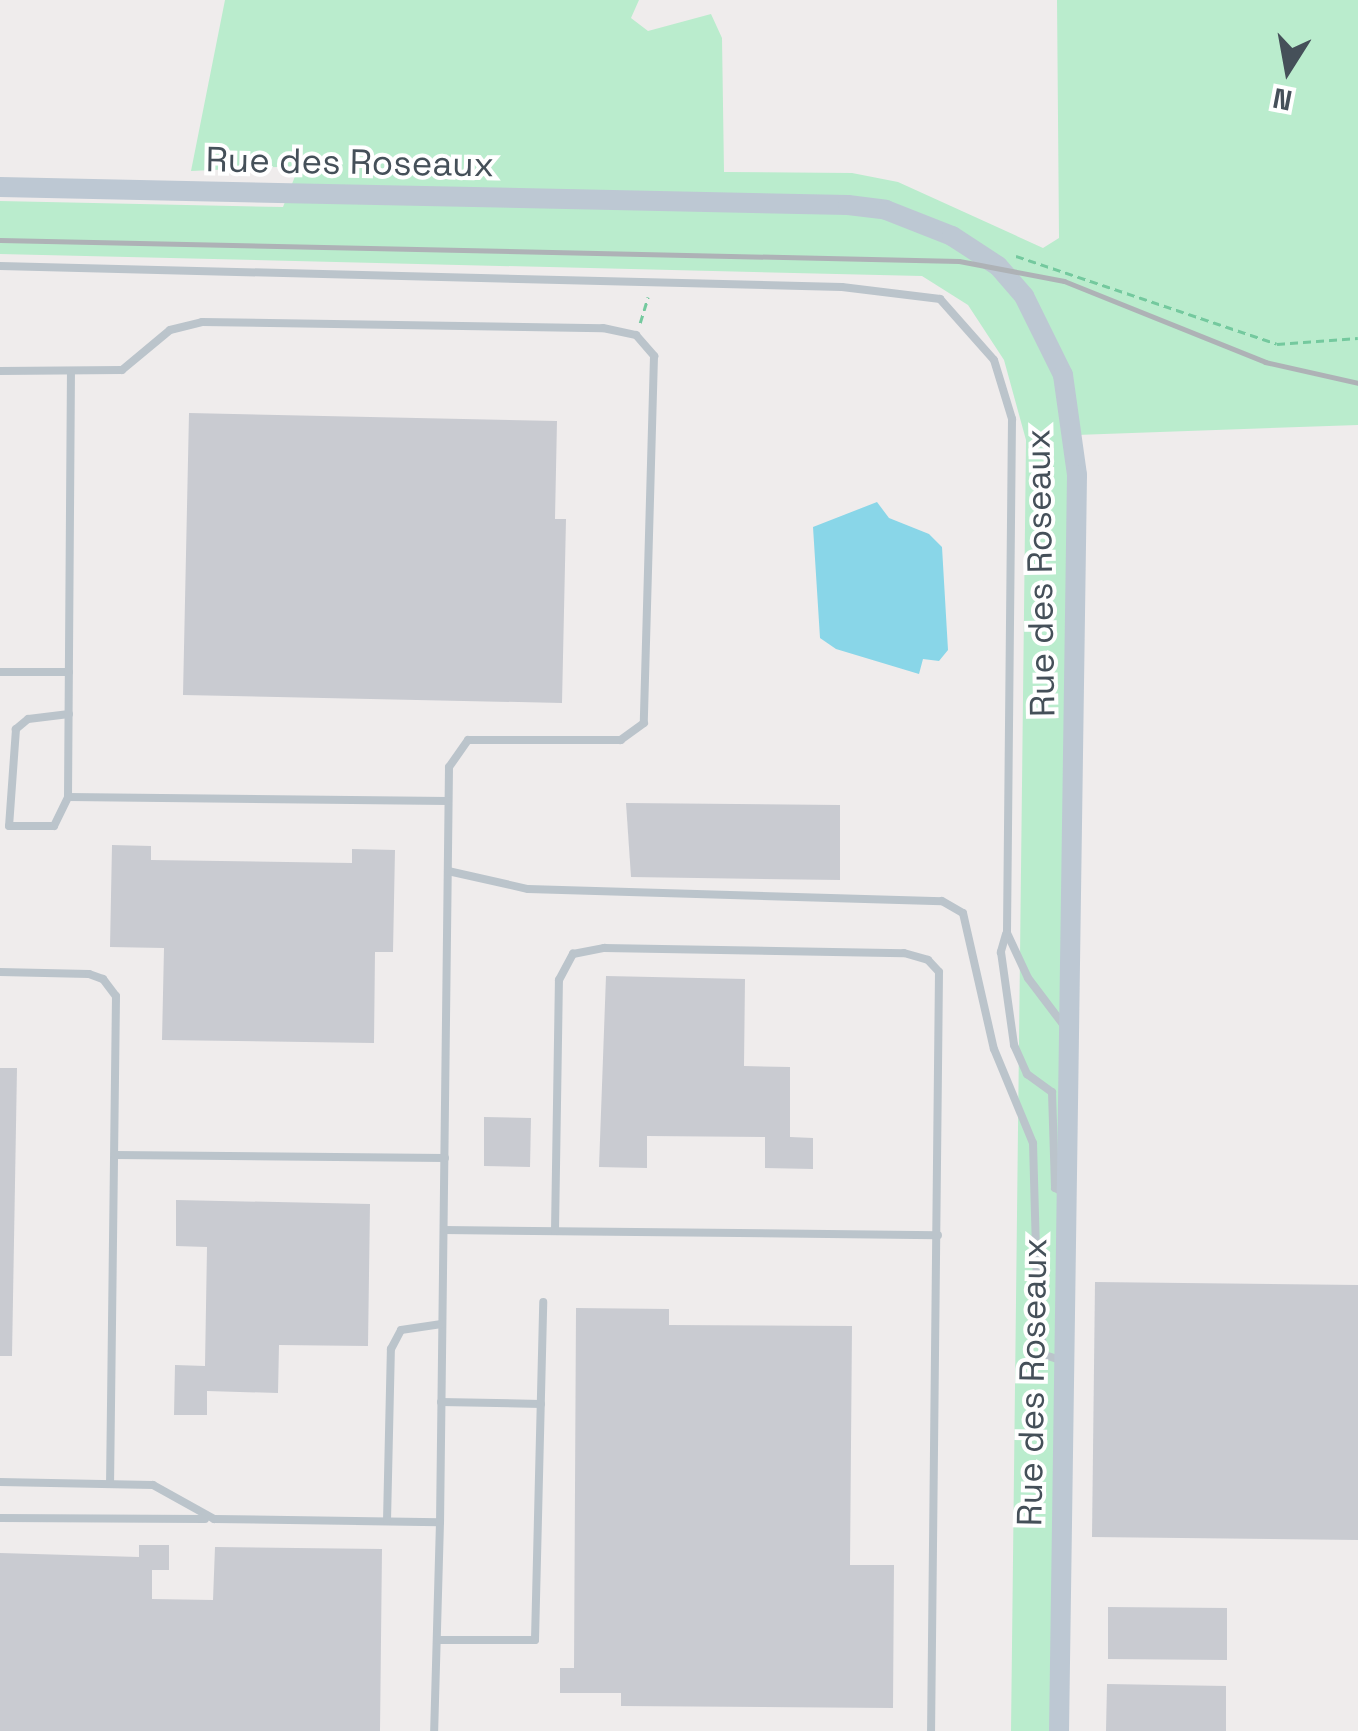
<!DOCTYPE html>
<html>
<head>
<meta charset="utf-8">
<style>
  body { margin:0 }
  #map { position:relative; width:1358px; height:1731px; overflow:hidden; background:#efecec; font-family:"Space Grotesk",sans-serif }
  div>[style] { position:absolute }
  .green>* { inset:0; background:#baeccd }
  .water>* { inset:0; background:#89d6e8 }
  .building>* { inset:0; background:#c9cbd1 }
  .path>* { height:2.5px; margin-top:-1.25px; transform-origin:0; background:repeating-linear-gradient(90deg,#74c99e 0 8px,transparent 0 13px) }
  .lane>* { height:8px; margin:-4px; padding:0 4px; transform-origin:4px; border-radius:4px; background:#bbc4cb }
  .secondary>* { height:20px; margin:-10px; padding:0 10px; transform-origin:10px; border-radius:10px; background:#bdc8d3 }
  .rail>* { height:5px; margin:-2.5px; padding:0 2.5px; transform-origin:2.5px; border-radius:2.5px; background:#aeb2b6 }
  span { translate:-50% -50%; white-space:nowrap; text-align:center; line-height:1.15; -webkit-text-stroke:8px #fff; paint-order:stroke }
  .street-label { font-size:35px; color:#455059 }
  .north { position:absolute; left:1238px; top:20px; width:100px; height:100px; -webkit-text-stroke:8px #fff; paint-order:stroke; rotate:191deg; font-size:28px; font-weight:700; line-height:40px; text-align:center; color:#455059 }
  .north::after { content:''; display:block; margin:auto; width:35px; height:45px; background:#455059; clip-path:polygon(50% 0,100% 100%,50% 72%,0 100%) }
</style>
</head>
<body>
<div id="map">
  <div class="green">
    <div style="clip-path:polygon(225px 0,639px 0,631px 18px,648px 31px,711px 14px,722px 38px,724px 172px,852px 173px,898px 182px,1043px 248px,1059px 238px,1057px 0,1358px 0,1358px 425px,1076px 435px,1059px 1731px,1011px 1731px,1026px 440px,1004px 360px,968px 305px,922px 276px,0 254px,0 201px,283px 207px,299px 166px,191px 171px)"></div>
  </div>
  <div class="water">
    <div style="clip-path:polygon(877px 502px,889px 518px,929px 534px,942px 547px,948px 650px,939px 661px,923px 659px,919px 674px,836px 649px,820px 638px,813px 527px)"></div>
  </div>
  <div class="building">
    <div style="clip-path:polygon(189px 413px,557px 421px,555px 519px,566px 519px,562px 703px,183px 695px)"></div>
    <div style="clip-path:polygon(626px 803px,840px 805px,840px 880px,631px 877px)"></div>
    <div style="clip-path:polygon(112px 845px,151px 846px,151px 860px,352px 863px,352px 849px,395px 850px,393px 952px,375px 952px,374px 1043px,162px 1040px,164px 948px,110px 947px)"></div>
    <div style="clip-path:polygon(606px 976px,745px 979px,744px 1066px,790px 1067px,790px 1137px,813px 1138px,813px 1169px,765px 1168px,765px 1137px,647px 1136px,647px 1168px,599px 1167px)"></div>
    <div style="clip-path:polygon(0 1068px,17px 1068px,12px 1356px,0 1356px)"></div>
    <div style="clip-path:polygon(484px 1117px,531px 1118px,530px 1167px,484px 1166px)"></div>
    <div style="clip-path:polygon(176px 1200px,370px 1204px,368px 1346px,279px 1345px,278px 1393px,207px 1391px,207px 1415px,174px 1415px,175px 1365px,205px 1366px,207px 1247px,176px 1246px)"></div>
    <div style="clip-path:polygon(1095px 1282px,1358px 1285px,1358px 1540px,1092px 1537px)"></div>
    <div style="clip-path:polygon(576px 1308px,669px 1309px,669px 1325px,852px 1326px,850px 1565px,894px 1565px,893px 1708px,621px 1706px,621px 1693px,560px 1693px,560px 1668px,574px 1668px)"></div>
    <div style="clip-path:polygon(139px 1545px,169px 1545px,169px 1570px,152px 1570px,152px 1599px,213px 1600px,215px 1547px,382px 1549px,380px 1731px,0 1731px,0 1553px,139px 1557px)"></div>
    <div style="clip-path:polygon(1108px 1607px,1227px 1608px,1227px 1660px,1108px 1659px)"></div>
    <div style="clip-path:polygon(1107px 1684px,1226px 1686px,1226px 1731px,1106px 1731px)"></div>
  </div>
  <div class="path">
    <div style="left:1016px;top:256px;width:275px;rotate:18.6deg"></div>
    <div style="left:1277px;top:344px;width:81px;rotate:-4.2deg"></div>
    <div style="left:640px;top:323px;width:27px;rotate:-73deg"></div>
  </div>
  <div class="lane">
    <div style="left:0;top:266px;width:842px;rotate:1.43deg"></div>
    <div style="left:842px;top:287px;width:99px;rotate:7deg"></div>
    <div style="left:940px;top:299px;width:81px;rotate:48.5deg"></div>
    <div style="left:994px;top:360px;width:62px;rotate:73deg"></div>
    <div style="left:1012px;top:419px;width:514px;rotate:90.56deg"></div>
    <div style="left:1007px;top:933px;width:50px;rotate:65deg"></div>
    <div style="left:1028px;top:978px;width:61px;rotate:52.9deg"></div>
    <div style="left:0;top:371px;width:122px;rotate:-0.5deg"></div>
    <div style="left:122px;top:370px;width:62px;rotate:-39.8deg"></div>
    <div style="left:170px;top:330px;width:33px;rotate:-14deg"></div>
    <div style="left:202px;top:322px;width:401px;rotate:0.9deg"></div>
    <div style="left:603px;top:328px;width:34px;rotate:12deg"></div>
    <div style="left:636px;top:335px;width:28px;rotate:49deg"></div>
    <div style="left:654px;top:356px;width:367px;rotate:91.6deg"></div>
    <div style="left:644px;top:723px;width:29px;rotate:144deg"></div>
    <div style="left:621px;top:740px;width:153px;rotate:180deg"></div>
    <div style="left:468px;top:740px;width:33px;rotate:125deg"></div>
    <div style="left:449px;top:767px;width:755px;rotate:90.68deg"></div>
    <div style="left:0;top:672px;width:69px"></div>
    <div style="left:69px;top:714px;width:41px;rotate:173deg"></div>
    <div style="left:28px;top:719px;width:16px;rotate:140deg"></div>
    <div style="left:16px;top:729px;width:97px;rotate:94.1deg"></div>
    <div style="left:9px;top:826px;width:45px"></div>
    <div style="left:54px;top:826px;width:32px;rotate:-64deg"></div>
    <div style="left:68px;top:797px;width:425px;rotate:-89.6deg"></div>
    <div style="left:68px;top:797px;width:380px;rotate:0.6deg"></div>
    <div style="left:448px;top:871px;width:82px;rotate:12.7deg"></div>
    <div style="left:528px;top:889px;width:414px;rotate:1.7deg"></div>
    <div style="left:942px;top:901px;width:24px;rotate:30deg"></div>
    <div style="left:963px;top:913px;width:139px;rotate:77.2deg"></div>
    <div style="left:994px;top:1049px;width:102px;rotate:67.5deg"></div>
    <div style="left:1033px;top:1143px;width:178px;rotate:88.4deg"></div>
    <div style="left:1038px;top:1321px;width:35px;rotate:78deg"></div>
    <div style="left:1045px;top:1355px;width:16px;rotate:18deg"></div>
    <div style="left:1006px;top:934px;width:19px;rotate:106deg"></div>
    <div style="left:1001px;top:952px;width:94px;rotate:82deg"></div>
    <div style="left:1014px;top:1045px;width:32px;rotate:66deg"></div>
    <div style="left:1027px;top:1074px;width:31px;rotate:36deg"></div>
    <div style="left:1052px;top:1092px;width:96px;rotate:88.2deg"></div>
    <div style="left:1055px;top:1188px;width:9px;rotate:27deg"></div>
    <div style="left:0;top:972px;width:89px;rotate:1.3deg"></div>
    <div style="left:89px;top:974px;width:15px;rotate:20deg"></div>
    <div style="left:103px;top:979px;width:21px;rotate:53deg"></div>
    <div style="left:116px;top:996px;width:487px;rotate:90.7deg"></div>
    <div style="left:115px;top:1155px;width:330px;rotate:0.5deg"></div>
    <div style="left:444px;top:1230px;width:494px;rotate:0.6deg"></div>
    <div style="left:555px;top:1231px;width:251px;rotate:-89.1deg"></div>
    <div style="left:559px;top:980px;width:30px;rotate:-62deg"></div>
    <div style="left:573px;top:954px;width:32px;rotate:-11deg"></div>
    <div style="left:604px;top:948px;width:300px;rotate:1deg"></div>
    <div style="left:904px;top:953px;width:25px;rotate:16deg"></div>
    <div style="left:928px;top:960px;width:16px;rotate:47deg"></div>
    <div style="left:939px;top:972px;width:759px;rotate:90.6deg"></div>
    <div style="left:441px;top:1402px;width:100px;rotate:1.1deg"></div>
    <div style="left:0;top:1482px;width:153px;rotate:1.1deg"></div>
    <div style="left:153px;top:1485px;width:70px;rotate:29.1deg"></div>
    <div style="left:214px;top:1519px;width:226px;rotate:0.8deg"></div>
    <div style="left:440px;top:1522px;width:209px;rotate:91.6deg"></div>
    <div style="left:0;top:1518px;width:205px;rotate:0.3deg"></div>
    <div style="left:387px;top:1521px;width:172px;rotate:-88.7deg"></div>
    <div style="left:391px;top:1349px;width:21px;rotate:-62deg"></div>
    <div style="left:401px;top:1330px;width:41px;rotate:-8.3deg"></div>
    <div style="left:437px;top:1640px;width:98px"></div>
    <div style="left:535px;top:1640px;width:338px;rotate:-88.6deg"></div>
  </div>
  <div class="secondary">
    <div style="left:0;top:187px;width:848px;rotate:1.22deg"></div>
    <div style="left:848px;top:205px;width:38px;rotate:7deg"></div>
    <div style="left:886px;top:210px;width:71px;rotate:21.5deg"></div>
    <div style="left:952px;top:236px;width:55px;rotate:33.1deg"></div>
    <div style="left:998px;top:266px;width:40px;rotate:49deg"></div>
    <div style="left:1024px;top:296px;width:88px;rotate:63.7deg"></div>
    <div style="left:1063px;top:375px;width:101px;rotate:82deg"></div>
    <div style="left:1077px;top:475px;width:1256px;rotate:90.82deg"></div>
  </div>
  <div class="rail">
    <div style="left:0;top:240px;width:959px;rotate:1.25deg"></div>
    <div style="left:959px;top:261px;width:107px;rotate:10.8deg"></div>
    <div style="left:1064px;top:281px;width:217px;rotate:21.9deg"></div>
    <div style="left:1265px;top:362px;width:95px;rotate:12.7deg"></div>
  </div>
  <div class="street-label">
    <span style="left:350px;top:162px;rotate:1deg">Rue des Roseaux</span>
    <span style="left:1040px;top:573px;rotate:-91deg">Rue des Roseaux</span>
    <span style="left:1032px;top:1382px;rotate:-89deg">Rue des Roseaux</span>
  </div>
  <div class="north">N</div>
</div>
</body>
</html>
